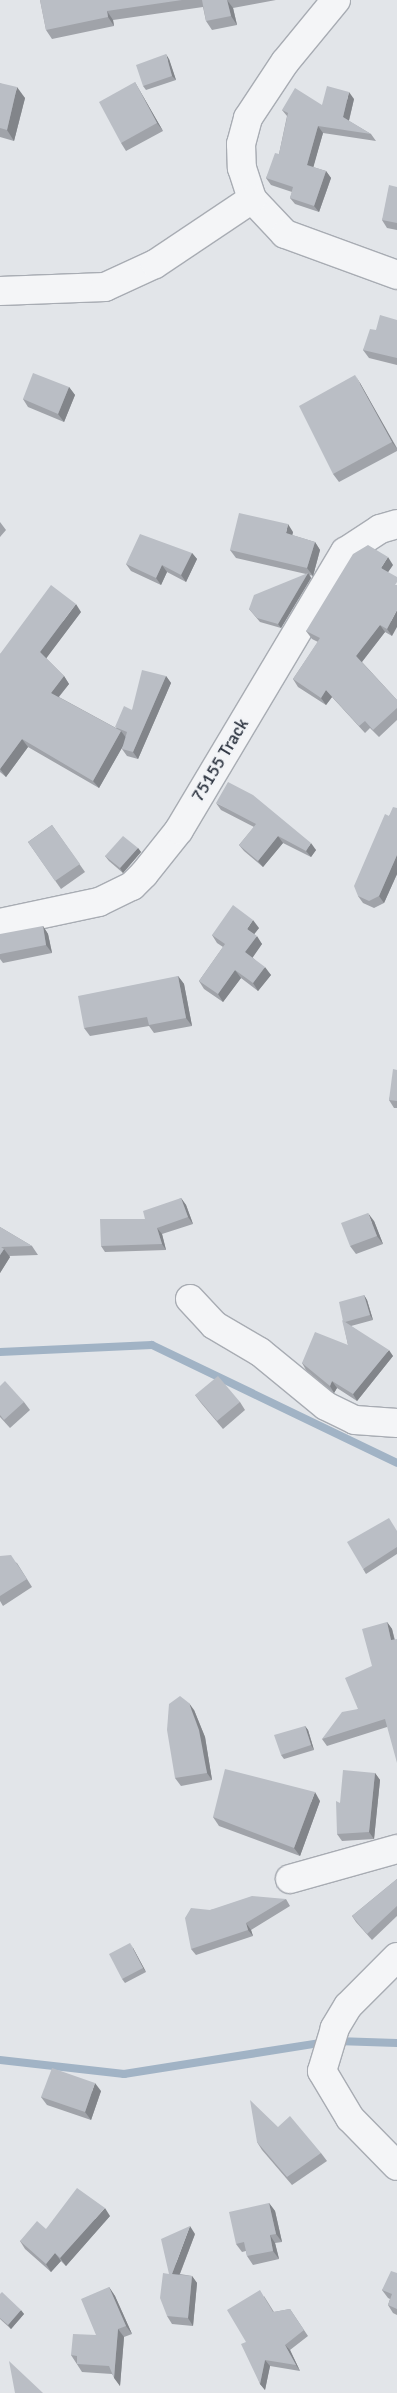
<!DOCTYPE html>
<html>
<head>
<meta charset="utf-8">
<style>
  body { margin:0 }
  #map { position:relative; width:397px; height:2393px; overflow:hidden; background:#e2e5e9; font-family:Signika,sans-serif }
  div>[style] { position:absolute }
  .stream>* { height:8px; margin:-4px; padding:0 4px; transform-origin:4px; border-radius:4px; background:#a1b3c5 }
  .roads { filter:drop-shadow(1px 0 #a8acb3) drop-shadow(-1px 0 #a8acb3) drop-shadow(0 1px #a8acb3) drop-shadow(0 -1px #a8acb3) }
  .minor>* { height:28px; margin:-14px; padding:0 14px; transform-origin:14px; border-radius:14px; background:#f4f5f7 }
  .wall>* { inset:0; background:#a0a3a9 }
  .shaded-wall>* { inset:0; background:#82858a }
  .building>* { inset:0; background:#babec5 }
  span { translate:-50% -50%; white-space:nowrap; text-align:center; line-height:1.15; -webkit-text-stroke:4px #f1f3f6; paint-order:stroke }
  .street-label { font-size:18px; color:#2c333f }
</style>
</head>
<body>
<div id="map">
  <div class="stream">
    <div style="left:0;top:1352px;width:152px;rotate:-2.6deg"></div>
    <div style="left:152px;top:1345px;width:272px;rotate:25.7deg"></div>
    <div style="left:336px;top:2041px;width:61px;rotate:1.9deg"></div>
    <div style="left:0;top:2060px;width:125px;rotate:6.4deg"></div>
    <div style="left:124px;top:2074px;width:204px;rotate:-9deg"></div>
  </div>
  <div class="roads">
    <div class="minor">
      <div style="left:336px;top:0;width:80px;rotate:129.4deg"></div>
      <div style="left:285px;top:62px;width:67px;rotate:123.5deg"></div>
      <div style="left:248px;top:118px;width:27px;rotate:105deg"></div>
      <div style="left:241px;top:144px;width:24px;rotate:88deg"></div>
      <div style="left:242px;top:168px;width:33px;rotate:72deg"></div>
      <div style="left:252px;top:199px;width:48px;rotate:46.7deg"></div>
      <div style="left:285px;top:234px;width:119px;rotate:20.1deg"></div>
      <div style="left:0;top:291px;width:105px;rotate:-2.2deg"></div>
      <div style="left:105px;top:287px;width:55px;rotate:-24.7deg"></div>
      <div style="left:155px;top:264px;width:117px;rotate:-33.8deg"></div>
      <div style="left:0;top:923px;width:101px;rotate:-12deg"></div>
      <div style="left:99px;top:902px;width:37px;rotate:-26deg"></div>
      <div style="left:132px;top:886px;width:17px;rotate:-45deg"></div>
      <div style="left:144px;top:874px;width:56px;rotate:-51.5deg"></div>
      <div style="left:179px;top:830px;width:324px;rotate:-59.2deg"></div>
      <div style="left:345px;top:552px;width:42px;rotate:-33.3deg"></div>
      <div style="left:380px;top:529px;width:18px;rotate:-16deg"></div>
      <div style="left:190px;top:1299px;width:35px;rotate:47deg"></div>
      <div style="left:214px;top:1325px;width:53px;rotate:30.4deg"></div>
      <div style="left:260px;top:1352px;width:85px;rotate:39.3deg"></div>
      <div style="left:326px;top:1406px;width:32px;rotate:26deg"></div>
      <div style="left:355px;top:1420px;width:42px;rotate:4.1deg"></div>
      <div style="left:290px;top:1879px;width:111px;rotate:-15.7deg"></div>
      <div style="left:397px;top:1957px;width:69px;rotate:135deg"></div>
      <div style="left:348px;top:2006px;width:26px;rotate:121deg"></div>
      <div style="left:335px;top:2028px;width:45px;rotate:106.8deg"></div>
      <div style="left:322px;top:2071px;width:55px;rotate:59.2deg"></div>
      <div style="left:350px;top:2118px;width:67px;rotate:45.6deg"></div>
    </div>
  </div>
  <div class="wall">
    <div style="clip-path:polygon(40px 0,276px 0,233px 8px,237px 25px,212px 30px,206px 21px,203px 7px,113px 20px,114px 26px,52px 39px,46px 30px)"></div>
    <div style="clip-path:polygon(169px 59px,176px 80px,146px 90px,143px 86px)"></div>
    <div style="clip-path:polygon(135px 82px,140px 91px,163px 131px,126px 151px,121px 143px)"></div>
    <div style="clip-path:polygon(0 83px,25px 98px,14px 141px,0 137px)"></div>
    <div style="clip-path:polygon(354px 99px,349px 121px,371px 134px,376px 141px,323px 133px,313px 167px,326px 171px,331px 178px,319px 212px,295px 204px,290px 198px,292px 192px,271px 185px,266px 178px,279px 154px,287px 116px,282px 110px,322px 105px)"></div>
    <div style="clip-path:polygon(397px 187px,397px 230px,387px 228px,382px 220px)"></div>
    <div style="clip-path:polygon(397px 320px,397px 365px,369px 358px,363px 350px,376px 330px)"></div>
    <div style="clip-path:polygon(360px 383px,397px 448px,397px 451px,339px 482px,333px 474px)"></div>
    <div style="clip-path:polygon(69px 387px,75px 395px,64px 422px,28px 407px,23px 399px)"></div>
    <div style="clip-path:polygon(0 522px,6px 530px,0 537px)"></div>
    <div style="clip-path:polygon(293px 532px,292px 535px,315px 542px,320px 550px,313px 576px,310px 575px,311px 578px,281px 628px,260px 622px,249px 609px,306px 574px,236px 558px,230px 550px)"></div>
    <div style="clip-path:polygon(192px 553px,197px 559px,186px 582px,167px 572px,161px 585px,131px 571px,126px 564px)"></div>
    <div style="clip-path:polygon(393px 565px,388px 572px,392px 636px,385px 632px,362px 662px,397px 700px,397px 720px,379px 737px,370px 728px,365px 733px,332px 697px,326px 705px,298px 687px,293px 679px,318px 642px,312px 639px,306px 631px)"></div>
    <div style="clip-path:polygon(81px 612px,46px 658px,64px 676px,69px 684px,59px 697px,116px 728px,132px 710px,166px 676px,171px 683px,138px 759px,127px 756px,122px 749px,124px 744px,99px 788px,28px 747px,6px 777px,0 772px,0 654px)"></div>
    <div style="clip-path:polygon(216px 803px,316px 850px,311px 857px,283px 843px,263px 867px,244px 851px,239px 845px,254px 827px,221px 810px)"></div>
    <div style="clip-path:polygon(397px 808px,397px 874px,384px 903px,374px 908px,363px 903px,358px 896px,389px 816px)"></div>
    <div style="clip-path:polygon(52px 825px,85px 872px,61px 889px,28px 842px)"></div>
    <div style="clip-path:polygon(138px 848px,141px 852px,123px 873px,109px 861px,105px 856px)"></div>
    <div style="clip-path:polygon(43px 926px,48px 934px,52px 953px,3px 963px,0 959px,0 954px)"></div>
    <div style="clip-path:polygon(259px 928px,254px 934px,262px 944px,252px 957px,271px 975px,258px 991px,241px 978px,223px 1002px,204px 989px,199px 981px,223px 947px,217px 943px,212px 935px)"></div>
    <div style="clip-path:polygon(178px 976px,184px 984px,192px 1026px,154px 1033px,149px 1026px,90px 1036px,84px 1028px)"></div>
    <div style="clip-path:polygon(397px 1070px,397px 1108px,394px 1108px,389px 1100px)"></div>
    <div style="clip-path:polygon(181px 1198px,186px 1205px,193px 1224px,162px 1234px,166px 1250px,105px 1252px,101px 1246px)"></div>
    <div style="clip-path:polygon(374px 1221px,383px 1244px,356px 1254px,350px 1246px)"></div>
    <div style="clip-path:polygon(0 1227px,32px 1246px,38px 1255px,9px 1256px,10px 1257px,0 1273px)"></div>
    <div style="clip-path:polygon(364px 1295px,367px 1300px,373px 1320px,351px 1326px,393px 1356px,357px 1401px,337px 1388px,334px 1393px,306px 1370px,302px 1363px,348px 1345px,343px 1321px)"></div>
    <div style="clip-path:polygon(0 1386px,24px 1402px,30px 1410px,10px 1428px,0 1417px)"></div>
    <div style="clip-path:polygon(195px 1395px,240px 1402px,245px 1410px,223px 1429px,201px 1403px)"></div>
    <div style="clip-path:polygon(397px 1531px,397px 1554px,366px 1574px,363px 1569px)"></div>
    <div style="clip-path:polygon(0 1556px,17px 1563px,32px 1587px,3px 1606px,0 1601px)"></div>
    <div style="clip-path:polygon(387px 1622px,392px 1629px,395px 1640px,387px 1727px,327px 1746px,322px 1739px,358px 1709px)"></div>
    <div style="clip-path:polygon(194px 1710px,205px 1737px,212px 1780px,181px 1786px,175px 1778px)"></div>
    <div style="clip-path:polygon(305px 1726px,308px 1730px,314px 1750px,284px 1759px,281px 1755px)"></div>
    <div style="clip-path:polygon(375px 1773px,380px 1780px,374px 1839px,342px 1841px,337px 1834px,340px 1803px)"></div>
    <div style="clip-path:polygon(320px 1801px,300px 1856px,219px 1826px,213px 1817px)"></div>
    <div style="clip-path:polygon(397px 1879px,397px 1916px,372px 1940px,356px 1922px,352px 1916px)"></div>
    <div style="clip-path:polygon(286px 1899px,290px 1906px,251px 1930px,253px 1936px,196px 1955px,191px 1949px,210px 1910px)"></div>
    <div style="clip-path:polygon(133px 1948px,146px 1972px,125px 1983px,122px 1979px)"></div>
    <div style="clip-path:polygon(101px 2091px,91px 2120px,47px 2105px,41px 2097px)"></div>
    <div style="clip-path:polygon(257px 2142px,321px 2153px,327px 2161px,292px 2185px,262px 2150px)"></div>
    <div style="clip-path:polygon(269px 2203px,275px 2211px,282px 2242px,275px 2243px,279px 2259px,253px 2265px,247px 2256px,246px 2251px,242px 2252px,236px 2244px)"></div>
    <div style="clip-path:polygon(110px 2216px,66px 2266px,61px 2261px,51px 2272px,25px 2249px,20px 2241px,46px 2229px)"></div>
    <div style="clip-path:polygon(195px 2234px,180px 2274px,192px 2276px,197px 2283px,193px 2326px,172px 2324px,167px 2316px,169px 2274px)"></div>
    <div style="clip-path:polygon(397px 2273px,397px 2315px,393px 2313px,388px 2305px,390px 2299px,388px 2298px,382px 2290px)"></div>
    <div style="clip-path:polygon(109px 2287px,115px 2296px,132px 2334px,124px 2337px,120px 2386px,112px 2374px,82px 2372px,71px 2355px,96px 2335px)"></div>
    <div style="clip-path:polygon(0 2294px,24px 2314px,11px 2329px,0 2319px)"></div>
    <div style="clip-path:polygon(264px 2296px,274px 2312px,290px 2309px,308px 2336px,290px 2350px,300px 2371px,270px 2366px,265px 2390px,260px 2384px,246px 2342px)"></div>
  </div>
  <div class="shaded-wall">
    <div style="clip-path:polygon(227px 0,233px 8px,237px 25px,231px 16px)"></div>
    <div style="clip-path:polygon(107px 11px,113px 20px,114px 26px,108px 17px)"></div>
    <div style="clip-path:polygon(166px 54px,169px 59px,176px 80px,172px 76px)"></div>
    <div style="clip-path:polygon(135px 82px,140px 91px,163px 131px,157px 123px)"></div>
    <div style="clip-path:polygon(17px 87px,25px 98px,14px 141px,7px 130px)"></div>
    <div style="clip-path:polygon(349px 92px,354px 99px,348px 124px,343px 117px)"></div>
    <div style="clip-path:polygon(318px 126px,323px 133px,312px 172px,307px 165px)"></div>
    <div style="clip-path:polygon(326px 171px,331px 178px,319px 212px,314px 206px)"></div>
    <div style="clip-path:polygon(355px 375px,360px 383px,397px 449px,392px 442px)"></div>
    <div style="clip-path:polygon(69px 387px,75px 395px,64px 422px,58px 414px)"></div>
    <div style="clip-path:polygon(288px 524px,293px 532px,291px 541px,286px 533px)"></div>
    <div style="clip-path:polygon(315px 542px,320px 550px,313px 576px,307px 568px)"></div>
    <div style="clip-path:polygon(192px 553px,197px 559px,186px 582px,181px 575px)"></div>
    <div style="clip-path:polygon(388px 557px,393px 565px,386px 575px,381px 568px)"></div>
    <div style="clip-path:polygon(162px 565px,167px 572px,161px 585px,156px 578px)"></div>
    <div style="clip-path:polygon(308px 573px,311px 578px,281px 628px,278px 624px)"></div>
    <div style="clip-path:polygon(76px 604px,81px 612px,45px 660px,40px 652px)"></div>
    <div style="clip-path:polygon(397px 610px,397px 627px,392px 636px,387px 629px)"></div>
    <div style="clip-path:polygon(380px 625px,385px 632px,361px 663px,356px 656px)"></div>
    <div style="clip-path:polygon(64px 676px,69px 684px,56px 700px,51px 693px)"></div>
    <div style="clip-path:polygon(166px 676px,171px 683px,138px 759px,133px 752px)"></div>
    <div style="clip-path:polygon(326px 690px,332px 697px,326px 705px,321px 698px)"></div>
    <div style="clip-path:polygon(121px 731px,127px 739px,99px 788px,93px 781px)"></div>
    <div style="clip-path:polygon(22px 739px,28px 747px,6px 777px,0 769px)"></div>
    <div style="clip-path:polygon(278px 836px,283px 843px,263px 867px,258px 861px)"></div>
    <div style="clip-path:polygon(311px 843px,316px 850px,311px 857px,306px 851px)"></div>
    <div style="clip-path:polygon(138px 848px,141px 852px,123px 873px,120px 868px)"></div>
    <div style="clip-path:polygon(397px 855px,397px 874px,384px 903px,379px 896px)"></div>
    <div style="clip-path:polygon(253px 920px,259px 928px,252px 937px,247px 929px)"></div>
    <div style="clip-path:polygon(43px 926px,48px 934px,52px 953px,46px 945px)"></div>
    <div style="clip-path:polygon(257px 936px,262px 944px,251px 960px,245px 952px)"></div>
    <div style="clip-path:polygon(265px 967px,271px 975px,258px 991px,253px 983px)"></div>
    <div style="clip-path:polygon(235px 970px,241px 978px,223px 1002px,218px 994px)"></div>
    <div style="clip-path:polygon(178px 976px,184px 984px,192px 1026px,186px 1018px)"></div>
    <div style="clip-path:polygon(181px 1198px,186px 1205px,193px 1224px,188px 1217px)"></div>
    <div style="clip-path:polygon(368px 1213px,374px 1221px,383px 1244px,377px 1236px)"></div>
    <div style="clip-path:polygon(157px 1228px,162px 1234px,166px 1250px,162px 1244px)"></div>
    <div style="clip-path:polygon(4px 1249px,10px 1257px,0 1273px,0 1255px)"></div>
    <div style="clip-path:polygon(364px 1295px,367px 1300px,373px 1320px,370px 1315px)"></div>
    <div style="clip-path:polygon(389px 1350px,393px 1356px,357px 1401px,353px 1394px)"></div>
    <div style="clip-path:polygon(332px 1381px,337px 1388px,334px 1393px,330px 1386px)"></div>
    <div style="clip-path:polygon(387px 1622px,392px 1629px,396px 1647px,391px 1640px)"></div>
    <div style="clip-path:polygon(189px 1703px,194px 1710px,205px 1737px,212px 1780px,207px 1773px)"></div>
    <div style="clip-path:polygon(305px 1726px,308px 1730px,314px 1750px,311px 1745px)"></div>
    <div style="clip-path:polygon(375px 1773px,380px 1780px,374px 1839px,369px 1832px)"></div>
    <div style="clip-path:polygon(315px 1792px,320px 1801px,300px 1856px,294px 1848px)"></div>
    <div style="clip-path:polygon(246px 1923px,251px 1930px,253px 1936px,248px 1930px)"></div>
    <div style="clip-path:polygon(130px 1943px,133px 1948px,146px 1972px,143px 1968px)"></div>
    <div style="clip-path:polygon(95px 2083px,101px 2091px,91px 2120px,85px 2112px)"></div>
    <div style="clip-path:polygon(269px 2203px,275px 2211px,282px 2242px,276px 2234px)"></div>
    <div style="clip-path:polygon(105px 2208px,110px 2216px,66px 2266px,60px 2258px)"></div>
    <div style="clip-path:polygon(190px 2226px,195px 2234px,177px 2281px,172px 2274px)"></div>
    <div style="clip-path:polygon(270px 2235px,275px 2243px,279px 2259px,273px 2251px)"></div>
    <div style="clip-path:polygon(55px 2253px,61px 2261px,51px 2272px,46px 2264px)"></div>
    <div style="clip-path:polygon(192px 2276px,197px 2283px,193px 2326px,188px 2318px)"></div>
    <div style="clip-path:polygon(109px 2287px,115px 2296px,132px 2334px,126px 2326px)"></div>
    <div style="clip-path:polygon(21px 2310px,24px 2314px,11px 2329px,8px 2325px)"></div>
    <div style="clip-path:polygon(118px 2329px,124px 2337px,120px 2386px,114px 2378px)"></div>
    <div style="clip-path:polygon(285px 2345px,290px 2350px,300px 2371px,296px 2365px)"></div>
    <div style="clip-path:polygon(265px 2360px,270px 2366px,265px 2390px,260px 2384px)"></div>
  </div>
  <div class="building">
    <div style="clip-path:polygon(40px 0,182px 0,107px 11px,108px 17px,46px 30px)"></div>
    <div style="clip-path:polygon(202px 0,227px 0,231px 16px,206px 21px)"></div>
    <div style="clip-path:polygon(166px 54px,172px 76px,143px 86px,136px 65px)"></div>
    <div style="clip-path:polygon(135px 82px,157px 123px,121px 143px,99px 102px)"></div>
    <div style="clip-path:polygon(0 83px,17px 87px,7px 130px,0 128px)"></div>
    <div style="clip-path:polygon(327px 86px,349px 92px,343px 117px,371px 134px,318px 126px,307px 165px,326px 171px,314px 206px,290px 198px,293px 187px,266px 178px,275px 153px,279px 154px,288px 113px,282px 110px,295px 88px,322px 105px)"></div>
    <div style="clip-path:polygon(389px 185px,397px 187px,397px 223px,382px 220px)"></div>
    <div style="clip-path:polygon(380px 315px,397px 320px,397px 358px,363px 350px,370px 329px,376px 330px)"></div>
    <div style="clip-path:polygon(33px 373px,69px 387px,58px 414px,23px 399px)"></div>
    <div style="clip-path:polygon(355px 375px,392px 442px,333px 474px,299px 406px)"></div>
    <div style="clip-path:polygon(239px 513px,288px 524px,286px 533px,315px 542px,307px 568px,230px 550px)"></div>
    <div style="clip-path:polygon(140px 534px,192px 553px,181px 575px,162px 565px,156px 578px,126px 564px)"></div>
    <div style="clip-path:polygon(368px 545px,388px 557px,381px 568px,397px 577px,397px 582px,395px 585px,397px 585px,397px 610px,387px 629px,380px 625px,356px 656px,397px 700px,397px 708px,373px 730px,365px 721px,359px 726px,326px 690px,321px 698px,293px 679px,320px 638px,306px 631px,353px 554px)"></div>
    <div style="clip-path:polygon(308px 573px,278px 624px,257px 618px,249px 609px,254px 595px)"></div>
    <div style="clip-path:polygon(51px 585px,76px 604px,40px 652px,64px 676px,51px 693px,121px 731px,93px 781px,22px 739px,0 769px,0 654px)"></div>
    <div style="clip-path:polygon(142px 670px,166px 676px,133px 752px,122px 749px,127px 732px,115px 727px,124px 706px,132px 710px)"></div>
    <div style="clip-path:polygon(228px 782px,253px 795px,311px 843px,306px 851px,278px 836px,258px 861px,239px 845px,256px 824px,216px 803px)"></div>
    <div style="clip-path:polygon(393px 807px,397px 808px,397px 855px,379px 896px,369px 901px,358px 896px,354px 886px,385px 814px,389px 816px)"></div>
    <div style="clip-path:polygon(52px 825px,80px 864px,55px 881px,28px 842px)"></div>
    <div style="clip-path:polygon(123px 836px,138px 848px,120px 868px,105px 856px)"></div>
    <div style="clip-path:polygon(233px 905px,253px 920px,247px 929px,257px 936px,245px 952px,265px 967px,253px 983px,235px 970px,218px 994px,199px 981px,225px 944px,212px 935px)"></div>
    <div style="clip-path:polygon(43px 926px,46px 945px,0 954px,0 934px)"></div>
    <div style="clip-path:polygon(178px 976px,186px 1018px,149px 1025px,147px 1017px,84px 1028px,78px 996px)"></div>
    <div style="clip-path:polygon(393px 1069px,397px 1070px,397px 1101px,389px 1100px)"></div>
    <div style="clip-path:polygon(181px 1198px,188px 1217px,157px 1228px,162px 1244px,101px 1246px,100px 1219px,145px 1219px,143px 1211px)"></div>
    <div style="clip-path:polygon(368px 1213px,377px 1236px,350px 1246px,341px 1223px)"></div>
    <div style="clip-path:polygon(0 1227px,32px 1246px,1px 1247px,4px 1249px,0 1255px)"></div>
    <div style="clip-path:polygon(364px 1295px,370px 1315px,345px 1322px,343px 1321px,339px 1302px)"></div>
    <div style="clip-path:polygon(342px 1320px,389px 1350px,353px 1394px,332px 1381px,330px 1386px,302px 1363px,315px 1332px,348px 1345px)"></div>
    <div style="clip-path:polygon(218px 1376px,240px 1402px,217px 1421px,195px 1395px)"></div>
    <div style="clip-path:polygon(5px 1381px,24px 1402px,4px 1420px,0 1415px,0 1386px)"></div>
    <div style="clip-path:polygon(389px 1518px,397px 1531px,397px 1547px,363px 1569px,347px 1542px)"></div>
    <div style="clip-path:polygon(11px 1555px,27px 1579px,0 1596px,0 1556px)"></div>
    <div style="clip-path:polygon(387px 1622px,391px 1640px,397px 1639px,397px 1763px,385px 1719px,322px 1739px,342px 1712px,358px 1709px,345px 1678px,372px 1666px,362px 1629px)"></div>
    <div style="clip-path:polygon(180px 1696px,189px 1703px,199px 1730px,207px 1773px,175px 1778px,167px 1730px,169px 1704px)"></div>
    <div style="clip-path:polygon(305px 1726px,311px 1745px,281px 1755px,274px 1735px)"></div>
    <div style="clip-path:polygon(225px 1769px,315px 1792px,294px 1848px,213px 1817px)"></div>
    <div style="clip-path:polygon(343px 1770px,375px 1773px,369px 1832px,337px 1834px,336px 1801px,340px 1803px)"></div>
    <div style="clip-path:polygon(397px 1879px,397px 1906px,367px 1934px,352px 1916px)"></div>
    <div style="clip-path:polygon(252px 1896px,286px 1899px,246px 1923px,248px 1930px,191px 1949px,185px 1918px,191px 1908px,210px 1910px)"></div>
    <div style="clip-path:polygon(130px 1943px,143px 1968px,122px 1979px,109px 1954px)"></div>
    <div style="clip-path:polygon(52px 2068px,95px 2083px,85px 2112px,41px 2097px)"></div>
    <div style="clip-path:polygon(250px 2100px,278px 2127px,290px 2116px,321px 2153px,287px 2177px,257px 2142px)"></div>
    <div style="clip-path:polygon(77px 2188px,105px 2208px,60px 2258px,55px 2253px,46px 2264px,20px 2241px,37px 2221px,46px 2229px)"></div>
    <div style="clip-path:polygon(269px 2203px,276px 2234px,270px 2235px,273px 2251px,247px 2256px,244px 2242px,236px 2244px,229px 2212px)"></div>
    <div style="clip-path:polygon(190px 2226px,172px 2274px,192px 2276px,188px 2318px,167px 2316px,160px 2298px,163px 2273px,169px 2274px,161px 2239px)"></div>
    <div style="clip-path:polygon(391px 2271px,397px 2273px,397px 2309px,388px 2305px,392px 2294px,382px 2290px)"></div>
    <div style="clip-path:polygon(109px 2287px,126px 2326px,118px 2329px,114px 2378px,109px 2366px,77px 2364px,77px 2356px,71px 2355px,73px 2334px,96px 2335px,81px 2299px)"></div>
    <div style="clip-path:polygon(260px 2290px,273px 2312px,290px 2309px,304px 2330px,285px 2345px,296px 2365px,265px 2360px,260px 2384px,241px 2344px,246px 2342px,227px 2310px)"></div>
    <div style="clip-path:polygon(2px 2292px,21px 2310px,8px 2325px,0 2318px,0 2294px)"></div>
    <div style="clip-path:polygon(9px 2361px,43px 2393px,15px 2393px)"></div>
  </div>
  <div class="street-label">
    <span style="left:220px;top:760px;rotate:-59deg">75155 Track</span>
  </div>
</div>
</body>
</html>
